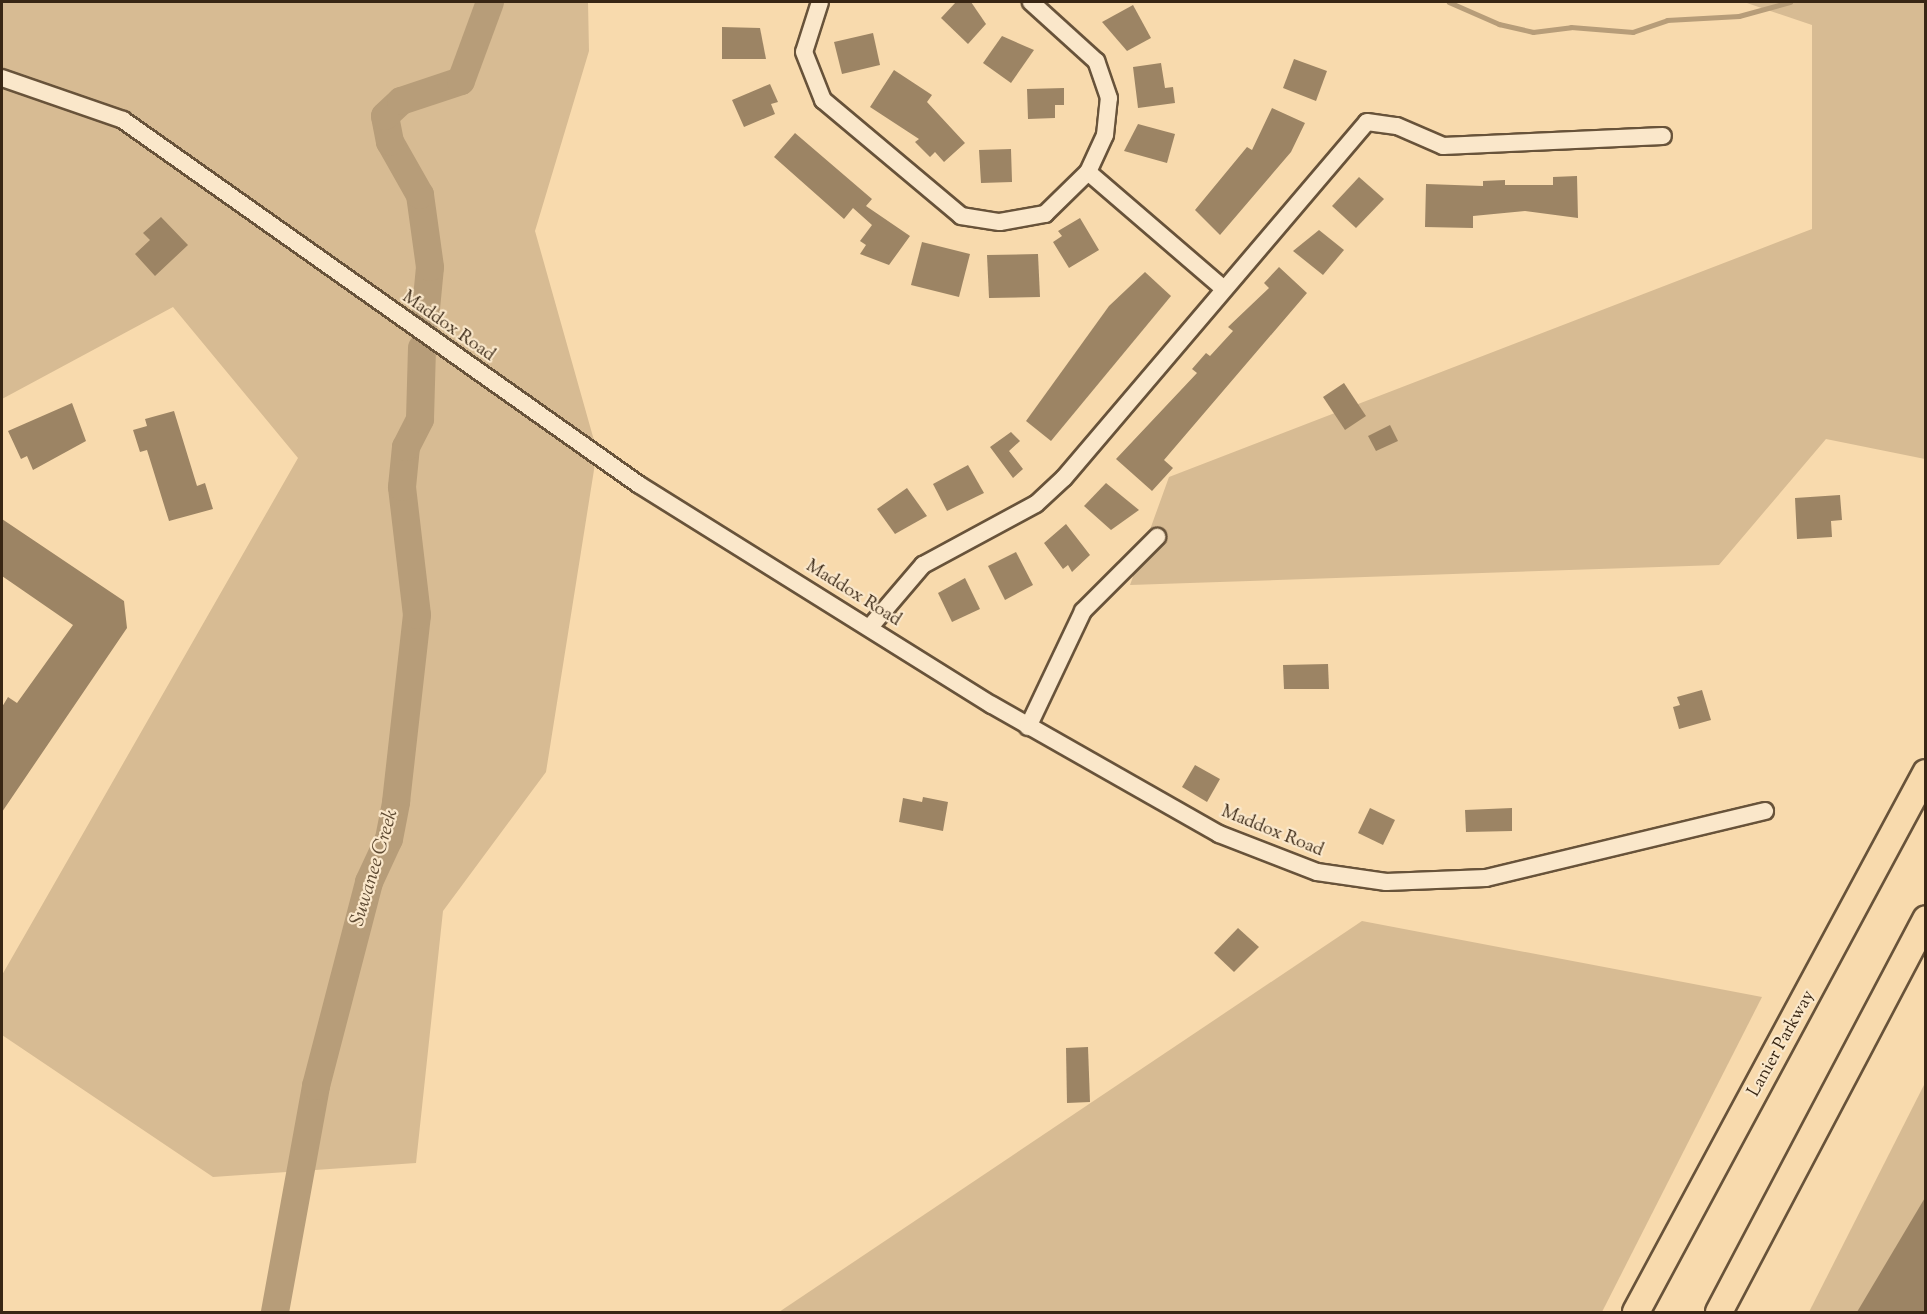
<!DOCTYPE html>
<html>
<head>
<meta charset="utf-8">
<style>
  body { margin:0 }
  #map { position:relative; width:1927px; height:1314px; overflow:hidden; background:#f8daad; font-family:"Sorts Mill Goudy",serif }
  div>[style] { position:absolute }
  .green>* { inset:0; background:#d7bb93 }
  .stream>* { height:4.5px; margin:-2.25px; padding:0 2.25px; transform-origin:2.25px; border-radius:2.25px; background:#b79d79 }
  .river>* { height:28px; margin:-14px; padding:0 14px; transform-origin:14px; border-radius:14px; background:#b79d79 }
  .building>* { inset:0; background:#9c8464 }
  .roads { filter:drop-shadow(2px 0 #68533a) drop-shadow(-2px 0 #68533a) drop-shadow(0 2px #68533a) drop-shadow(0 -2px #68533a) }
  .minor>* { height:16px; margin:-8px; padding:0 8px; transform-origin:8px; border-radius:8px; background:#fae7ca }
  .highway>* { height:26px; margin:-13px; padding:0 13px; transform-origin:13px; border-radius:13px; background:#f8daad }
  span { translate:-50% -50%; white-space:nowrap; text-align:center; line-height:1.15; -webkit-text-stroke:4.5px #fae7ca; paint-order:stroke }
  .street-label { font-size:18px; color:#382614 }
  .water-label { font-size:20px; color:#5e4a32; font-style:italic }
  .frame { position:absolute; inset:0; border:3px solid #382614; pointer-events:none }
</style>
</head>
<body>
<div id="map">
  <div class="green">
    <div style="clip-path:polygon(2px 2px,588px 2px,589px 51px,535px 231px,597px 451px,546px 772px,443px 911px,416px 1163px,213px 1177px,2px 1035px,2px 975px,298px 458px,173px 307px,2px 399px)"></div>
    <div style="clip-path:polygon(1744px 2px,1925px 2px,1925px 459px,1826px 439px,1719px 565px,1130px 585px,1169px 477px,1812px 229px,1812px 25px)"></div>
    <div style="clip-path:polygon(1362px 921px,1762px 997px,1602px 1312px,779px 1312px)"></div>
    <div style="clip-path:polygon(1925px 1083px,1925px 1312px,1809px 1312px)"></div>
  </div>
  <div class="stream">
    <div style="left:1449px;top:2px;width:55px;rotate:23.7deg"></div>
    <div style="left:1499px;top:24px;width:35px;rotate:13deg"></div>
    <div style="left:1533px;top:32px;width:38px;rotate:-7deg"></div>
    <div style="left:1571px;top:27px;width:62px;rotate:4.6deg"></div>
    <div style="left:1633px;top:32px;width:36px;rotate:-19deg"></div>
    <div style="left:1667px;top:20px;width:72px;rotate:-3.2deg"></div>
    <div style="left:1739px;top:16px;width:53px;rotate:-15.4deg"></div>
  </div>
  <div class="river">
    <div style="left:425px;top:319px;width:52px;rotate:-84.5deg"></div>
    <div style="left:430px;top:267px;width:73px;rotate:-97.9deg"></div>
    <div style="left:420px;top:195px;width:61px;rotate:-119.5deg"></div>
    <div style="left:390px;top:142px;width:26px;rotate:-101deg"></div>
    <div style="left:385px;top:116px;width:22px;rotate:-43deg"></div>
    <div style="left:401px;top:101px;width:63px;rotate:-18.4deg"></div>
    <div style="left:461px;top:81px;width:84px;rotate:-69.8deg"></div>
    <div style="left:275px;top:1312px;width:230px;rotate:-79.7deg"></div>
    <div style="left:316px;top:1086px;width:211px;rotate:-75.4deg"></div>
    <div style="left:369px;top:882px;width:47px;rotate:-65.1deg"></div>
    <div style="left:389px;top:839px;width:38px;rotate:-79deg"></div>
    <div style="left:396px;top:802px;width:188px;rotate:-83.6deg"></div>
    <div style="left:417px;top:615px;width:129px;rotate:-96.7deg"></div>
    <div style="left:402px;top:487px;width:40px;rotate:-84.3deg"></div>
    <div style="left:406px;top:447px;width:31px;rotate:-63deg"></div>
    <div style="left:420px;top:419px;width:71px;rotate:-88.4deg"></div>
  </div>
  <div class="building">
    <div style="clip-path:polygon(956px 2px,971px 2px,986px 24px,968px 44px,941px 18px)"></div>
    <div style="clip-path:polygon(1133px 5px,1151px 38px,1127px 51px,1102px 22px)"></div>
    <div style="clip-path:polygon(722px 27px,760px 28px,766px 59px,722px 59px)"></div>
    <div style="clip-path:polygon(873px 33px,880px 65px,842px 74px,834px 42px)"></div>
    <div style="clip-path:polygon(1002px 36px,1034px 50px,1011px 83px,983px 63px)"></div>
    <div style="clip-path:polygon(1294px 59px,1327px 71px,1316px 101px,1283px 88px)"></div>
    <div style="clip-path:polygon(1161px 63px,1165px 88px,1173px 87px,1175px 103px,1138px 108px,1133px 67px)"></div>
    <div style="clip-path:polygon(894px 70px,932px 95px,927px 102px,965px 143px,944px 162px,935px 152px,930px 157px,915px 142px,919px 139px,870px 107px)"></div>
    <div style="clip-path:polygon(770px 84px,778px 102px,771px 104px,775px 114px,744px 127px,732px 100px)"></div>
    <div style="clip-path:polygon(1064px 88px,1064px 105px,1055px 105px,1055px 118px,1028px 119px,1027px 89px)"></div>
    <div style="clip-path:polygon(1272px 108px,1305px 123px,1291px 152px,1220px 235px,1195px 210px,1247px 147px,1252px 150px)"></div>
    <div style="clip-path:polygon(1138px 124px,1175px 134px,1167px 163px,1124px 151px)"></div>
    <div style="clip-path:polygon(795px 133px,872px 199px,866px 206px,910px 236px,889px 265px,860px 254px,866px 245px,860px 241px,872px 225px,853px 208px,844px 219px,774px 157px)"></div>
    <div style="clip-path:polygon(1011px 149px,1012px 182px,981px 183px,979px 150px)"></div>
    <div style="clip-path:polygon(1577px 176px,1578px 218px,1525px 211px,1473px 216px,1473px 228px,1425px 227px,1426px 184px,1483px 186px,1483px 181px,1505px 180px,1505px 185px,1553px 185px,1553px 177px)"></div>
    <div style="clip-path:polygon(1359px 177px,1384px 199px,1356px 228px,1332px 206px)"></div>
    <div style="clip-path:polygon(161px 217px,188px 245px,155px 276px,135px 254px,150px 240px,143px 233px)"></div>
    <div style="clip-path:polygon(1080px 218px,1099px 250px,1069px 268px,1053px 242px,1062px 236px,1058px 231px)"></div>
    <div style="clip-path:polygon(1319px 230px,1344px 250px,1323px 275px,1293px 251px)"></div>
    <div style="clip-path:polygon(922px 242px,970px 254px,959px 297px,911px 285px)"></div>
    <div style="clip-path:polygon(1038px 254px,1040px 297px,989px 298px,987px 255px)"></div>
    <div style="clip-path:polygon(1279px 267px,1307px 293px,1164px 460px,1173px 468px,1152px 491px,1116px 459px,1197px 373px,1192px 369px,1206px 353px,1210px 356px,1233px 331px,1228px 327px,1269px 288px,1264px 283px)"></div>
    <div style="clip-path:polygon(1145px 272px,1171px 296px,1051px 441px,1026px 421px,1109px 306px)"></div>
    <div style="clip-path:polygon(1344px 383px,1366px 416px,1345px 430px,1323px 397px)"></div>
    <div style="clip-path:polygon(72px 403px,86px 441px,33px 470px,27px 456px,21px 459px,8px 431px)"></div>
    <div style="clip-path:polygon(174px 411px,197px 486px,205px 483px,213px 509px,169px 521px,147px 450px,140px 452px,133px 430px,147px 426px,145px 419px)"></div>
    <div style="clip-path:polygon(1390px 425px,1398px 441px,1376px 451px,1368px 436px)"></div>
    <div style="clip-path:polygon(1011px 432px,1020px 441px,1009px 451px,1023px 469px,1013px 478px,990px 447px)"></div>
    <div style="clip-path:polygon(968px 465px,984px 493px,947px 511px,933px 484px)"></div>
    <div style="clip-path:polygon(1106px 483px,1139px 510px,1111px 530px,1084px 506px)"></div>
    <div style="clip-path:polygon(907px 488px,927px 516px,895px 534px,877px 509px)"></div>
    <div style="clip-path:polygon(1840px 495px,1842px 520px,1831px 521px,1832px 537px,1797px 539px,1795px 498px)"></div>
    <div style="clip-path:polygon(2px 519px,124px 601px,127px 628px,2px 812px,2px 707px,8px 697px,17px 703px,73px 625px,2px 576px)"></div>
    <div style="clip-path:polygon(1066px 524px,1090px 555px,1072px 572px,1068px 565px,1063px 569px,1044px 543px)"></div>
    <div style="clip-path:polygon(1016px 552px,1033px 585px,1005px 600px,988px 566px)"></div>
    <div style="clip-path:polygon(965px 578px,980px 609px,952px 622px,938px 593px)"></div>
    <div style="clip-path:polygon(1328px 664px,1329px 689px,1284px 689px,1283px 665px)"></div>
    <div style="clip-path:polygon(1702px 690px,1711px 720px,1679px 729px,1673px 707px,1680px 705px,1677px 697px)"></div>
    <div style="clip-path:polygon(1195px 765px,1220px 779px,1207px 802px,1182px 787px)"></div>
    <div style="clip-path:polygon(923px 797px,948px 802px,943px 831px,899px 822px,903px 798px,922px 802px)"></div>
    <div style="clip-path:polygon(1370px 808px,1395px 820px,1383px 845px,1358px 833px)"></div>
    <div style="clip-path:polygon(1512px 808px,1512px 831px,1466px 832px,1465px 810px)"></div>
    <div style="clip-path:polygon(1238px 928px,1259px 947px,1234px 972px,1214px 953px)"></div>
    <div style="clip-path:polygon(1088px 1047px,1090px 1102px,1067px 1103px,1066px 1048px)"></div>
    <div style="clip-path:polygon(1926px 1196px,1926px 1312px,1857px 1312px)"></div>
  </div>
  <div class="roads">
    <div class="minor">
      <div style="left:820px;top:2px;width:52px;rotate:107.7deg"></div>
      <div style="left:804px;top:52px;width:52px;rotate:68.4deg"></div>
      <div style="left:823px;top:100px;width:180px;rotate:40deg"></div>
      <div style="left:961px;top:216px;width:39px;rotate:9deg"></div>
      <div style="left:1000px;top:222px;width:46px;rotate:-10.1deg"></div>
      <div style="left:1045px;top:214px;width:60px;rotate:-44.3deg"></div>
      <div style="left:1088px;top:172px;width:41px;rotate:-65.3deg"></div>
      <div style="left:1105px;top:135px;width:37px;rotate:-84deg"></div>
      <div style="left:1109px;top:98px;width:39px;rotate:-109deg"></div>
      <div style="left:1096px;top:61px;width:88px;rotate:-137.8deg"></div>
      <div style="left:2px;top:78px;width:128px;rotate:19.1deg"></div>
      <div style="left:123px;top:120px;width:631px;rotate:35.25deg"></div>
      <div style="left:638px;top:484px;width:417px;rotate:32deg"></div>
      <div style="left:992px;top:705px;width:261px;rotate:29.6deg"></div>
      <div style="left:1219px;top:834px;width:105px;rotate:21.2deg"></div>
      <div style="left:1317px;top:872px;width:70px;rotate:8.2deg"></div>
      <div style="left:1386px;top:882px;width:100px;rotate:-2.3deg"></div>
      <div style="left:1486px;top:878px;width:287px;rotate:-13.5deg"></div>
      <div style="left:1088px;top:172px;width:179px;rotate:40.7deg"></div>
      <div style="left:870px;top:627px;width:82px;rotate:-49.5deg"></div>
      <div style="left:923px;top:565px;width:128px;rotate:-28.4deg"></div>
      <div style="left:1036px;top:504px;width:38px;rotate:-43deg"></div>
      <div style="left:1064px;top:478px;width:467px;rotate:-49.6deg"></div>
      <div style="left:1367px;top:122px;width:30px;rotate:8deg"></div>
      <div style="left:1397px;top:126px;width:50px;rotate:23.5deg"></div>
      <div style="left:1443px;top:146px;width:220px;rotate:-2.6deg"></div>
      <div style="left:1028px;top:727px;width:128px;rotate:-64.6deg"></div>
      <div style="left:1083px;top:611px;width:105px;rotate:-45deg"></div>
    </div>
    <div class="highway">
      <div style="left:1636px;top:1312px;width:612px;rotate:-61.72deg"></div>
      <div style="left:1719px;top:1312px;width:444px;rotate:-62.2deg"></div>
    </div>
  </div>
  <div class="street-label">
    <span style="left:448px;top:327px;rotate:35deg">Maddox Road</span>
    <span style="left:853px;top:594px;rotate:32deg">Maddox Road</span>
    <span style="left:1272px;top:832px;rotate:22deg">Maddox Road</span>
    <span style="left:1782px;top:1044px;rotate:-61deg">Lanier Parkway</span>
  </div>
  <div class="water-label">
    <span style="left:375px;top:868px;rotate:-73deg">Suwanee Creek</span>
  </div>
  <div class="frame"></div>
</div>
</body>
</html>
